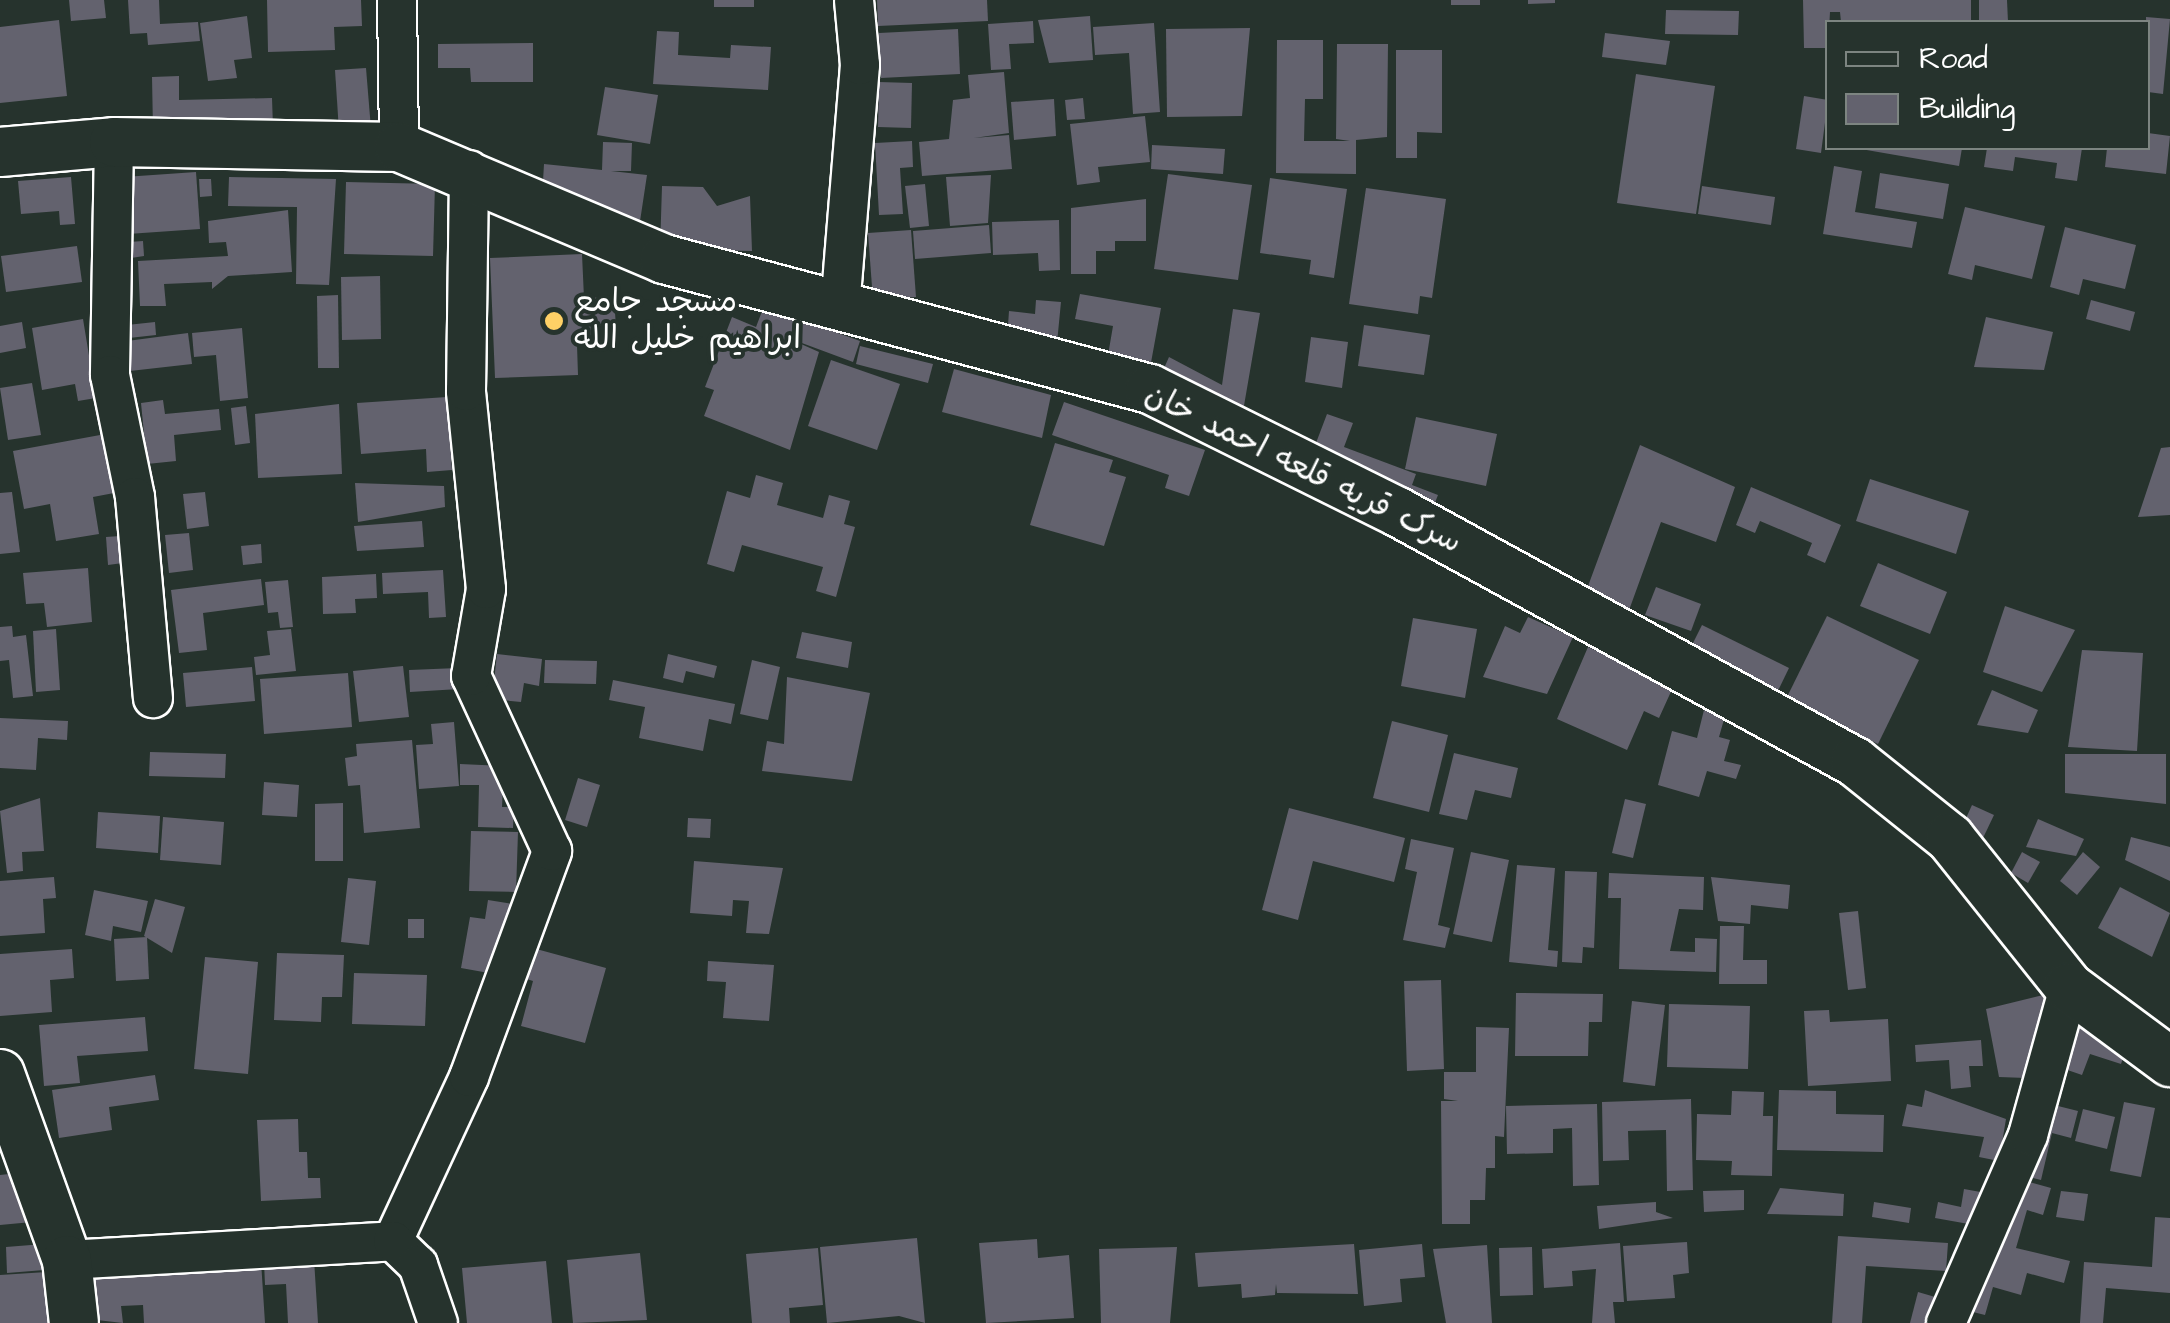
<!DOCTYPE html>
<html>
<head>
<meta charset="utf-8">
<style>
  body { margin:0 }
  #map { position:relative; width:2170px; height:1323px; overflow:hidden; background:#26332d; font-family:"Architects Daughter","Playpen Sans Arabic",sans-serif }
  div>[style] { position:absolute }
  .building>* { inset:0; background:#63626e }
  .roads { filter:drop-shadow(2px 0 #fff) drop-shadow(-2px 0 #fff) drop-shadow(0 2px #fff) drop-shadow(0 -2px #fff) }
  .minor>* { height:38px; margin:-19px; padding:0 19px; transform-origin:19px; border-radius:19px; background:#26332d }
  .tertiary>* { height:48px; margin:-24px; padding:0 24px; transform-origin:24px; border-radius:24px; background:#26332d }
  .dots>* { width:28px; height:28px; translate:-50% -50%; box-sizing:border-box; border:5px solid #26332d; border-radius:50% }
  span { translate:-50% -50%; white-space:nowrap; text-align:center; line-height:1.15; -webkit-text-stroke:8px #26332d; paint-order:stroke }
  .poi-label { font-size:32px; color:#fff }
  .left { translate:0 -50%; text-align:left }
  .street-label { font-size:32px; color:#fff }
  .legend { position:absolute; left:1825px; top:20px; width:325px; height:130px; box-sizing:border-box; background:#26332d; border:2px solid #7d8581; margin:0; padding:12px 18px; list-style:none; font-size:30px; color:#fff }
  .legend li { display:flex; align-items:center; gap:20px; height:50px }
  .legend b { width:50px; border:2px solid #7d8581 }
</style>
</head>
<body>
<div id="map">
  <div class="building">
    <div style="clip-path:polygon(69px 0,104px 0,106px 18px,71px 21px)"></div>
    <div style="clip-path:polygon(128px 0,159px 0,160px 24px,198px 22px,200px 41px,148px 45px,147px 33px,130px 34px)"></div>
    <div style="clip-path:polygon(267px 0,361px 0,362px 26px,334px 27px,335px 50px,268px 52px)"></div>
    <div style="clip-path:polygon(714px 0,754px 0,754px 7px,714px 7px)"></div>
    <div style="clip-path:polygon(877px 0,987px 0,988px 21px,878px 26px)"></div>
    <div style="clip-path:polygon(1451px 0,1480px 0,1480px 5px,1451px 5px)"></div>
    <div style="clip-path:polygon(1528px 0,1555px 0,1555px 3px,1528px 4px)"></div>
    <div style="clip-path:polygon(1803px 0,1971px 0,1971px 22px,1841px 22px,1840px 12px,1830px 12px,1828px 48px,1804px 48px)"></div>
    <div style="clip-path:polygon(1979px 0,2007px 0,2008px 22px,1979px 22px)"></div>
    <div style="clip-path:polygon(1666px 10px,1739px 11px,1738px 35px,1665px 34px)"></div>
    <div style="clip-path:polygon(247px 16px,252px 58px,234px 60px,237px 78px,208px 81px,200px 23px)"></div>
    <div style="clip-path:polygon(1090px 16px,1093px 60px,1049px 63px,1038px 20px)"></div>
    <div style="clip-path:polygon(2146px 17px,2170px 19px,2163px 94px,2148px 92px)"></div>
    <div style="clip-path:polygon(59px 20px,67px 96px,0 103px,0 27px)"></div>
    <div style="clip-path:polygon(1033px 21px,1034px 43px,1009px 44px,1011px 69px,991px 70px,988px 24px)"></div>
    <div style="clip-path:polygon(1154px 23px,1160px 112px,1133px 114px,1129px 53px,1095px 55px,1093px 27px)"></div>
    <div style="clip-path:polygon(1250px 28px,1242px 116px,1167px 117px,1166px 29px)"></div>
    <div style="clip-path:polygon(958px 29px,960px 74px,881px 78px,879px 33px)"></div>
    <div style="clip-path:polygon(657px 31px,679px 32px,678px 55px,730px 58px,731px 45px,771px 47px,768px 90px,653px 84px)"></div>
    <div style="clip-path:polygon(1605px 33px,1670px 41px,1666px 65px,1602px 57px)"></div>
    <div style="clip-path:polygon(1277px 40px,1323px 40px,1323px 99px,1305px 99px,1304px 141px,1350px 141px,1336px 139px,1337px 44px,1388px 44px,1387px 137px,1356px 140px,1356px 174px,1276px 173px)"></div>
    <div style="clip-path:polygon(533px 43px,533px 82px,471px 82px,470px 68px,438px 68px,438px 44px)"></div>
    <div style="clip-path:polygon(1396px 50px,1442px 50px,1442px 133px,1417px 132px,1417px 158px,1396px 158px)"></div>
    <div style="clip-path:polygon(366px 68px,371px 129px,339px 131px,335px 70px)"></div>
    <div style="clip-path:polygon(1004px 72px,1009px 133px,974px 138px,1009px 135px,1012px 169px,922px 176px,919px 142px,949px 139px,953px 100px,970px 98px,968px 75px)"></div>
    <div style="clip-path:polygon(1636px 74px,1715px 86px,1696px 214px,1617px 203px)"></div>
    <div style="clip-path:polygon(179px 76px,179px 100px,272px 98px,273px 127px,153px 130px,152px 77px)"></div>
    <div style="clip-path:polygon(879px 82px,912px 83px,911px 128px,878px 127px)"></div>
    <div style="clip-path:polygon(605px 87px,658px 95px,650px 144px,597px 135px)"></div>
    <div style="clip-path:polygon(1804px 96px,1828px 100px,1821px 153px,1796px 149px)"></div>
    <div style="clip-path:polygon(1083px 98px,1085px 119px,1067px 120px,1065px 100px)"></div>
    <div style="clip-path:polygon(1054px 99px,1056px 136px,1014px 140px,1011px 102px)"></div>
    <div style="clip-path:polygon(1145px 116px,1150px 162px,1098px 167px,1100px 182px,1077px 185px,1070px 124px)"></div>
    <div style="clip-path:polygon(2148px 133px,2170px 136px,2166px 174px,2105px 167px,2107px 148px,2148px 148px)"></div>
    <div style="clip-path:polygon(912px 141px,913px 167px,900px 168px,903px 214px,879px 215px,875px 143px)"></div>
    <div style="clip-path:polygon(603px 142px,632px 143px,631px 171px,611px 171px,647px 175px,639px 228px,543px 181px,544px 164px,602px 170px)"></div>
    <div style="clip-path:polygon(1152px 145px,1225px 149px,1223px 174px,1151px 169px)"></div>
    <div style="clip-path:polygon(1855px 148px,1962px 148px,1959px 166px)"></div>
    <div style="clip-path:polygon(1987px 148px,2082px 148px,2077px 181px,2055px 178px,2057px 163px,2015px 157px,2013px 171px,1984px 167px)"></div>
    <div style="clip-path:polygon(1834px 166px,1862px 171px,1855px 212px,1917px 222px,1912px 248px,1823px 234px)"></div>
    <div style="clip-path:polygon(196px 172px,200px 229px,128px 234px,124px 177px)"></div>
    <div style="clip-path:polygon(1880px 173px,1949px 184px,1943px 219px,1875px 208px)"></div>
    <div style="clip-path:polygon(1168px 174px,1252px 185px,1238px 280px,1154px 269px)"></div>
    <div style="clip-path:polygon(991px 175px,988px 223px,950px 226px,946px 177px)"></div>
    <div style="clip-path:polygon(71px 177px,75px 224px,60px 225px,59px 211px,21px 214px,18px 181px)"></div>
    <div style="clip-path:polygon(229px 177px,336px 179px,329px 285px,296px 284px,297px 207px,228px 206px)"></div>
    <div style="clip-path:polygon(1270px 178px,1347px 189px,1334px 278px,1309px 274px,1311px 260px,1260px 253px)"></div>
    <div style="clip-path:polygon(199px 179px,211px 179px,212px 196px,200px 197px)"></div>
    <div style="clip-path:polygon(346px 182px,435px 184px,433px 256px,344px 254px)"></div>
    <div style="clip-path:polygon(925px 184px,929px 226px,910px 228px,905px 186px)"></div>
    <div style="clip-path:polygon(662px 186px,703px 187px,717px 206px,750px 196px,752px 251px,660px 249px)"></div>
    <div style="clip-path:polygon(1702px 186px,1775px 197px,1771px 225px,1698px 214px)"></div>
    <div style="clip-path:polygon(1366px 188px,1446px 199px,1432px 298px,1420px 296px,1418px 314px,1349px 304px)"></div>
    <div style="clip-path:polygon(1146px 199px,1146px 241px,1115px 241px,1115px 251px,1096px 251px,1096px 274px,1071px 274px,1071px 208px)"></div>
    <div style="clip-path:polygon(1965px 207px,2045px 226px,2032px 279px,1975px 265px,1972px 280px,1948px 274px)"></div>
    <div style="clip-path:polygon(288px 210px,292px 272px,228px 276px,212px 289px,212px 282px,164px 284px,166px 306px,140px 306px,138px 261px,228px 256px,226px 242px,209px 243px,208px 221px)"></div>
    <div style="clip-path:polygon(1059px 220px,1060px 270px,1039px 271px,1038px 253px,993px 255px,992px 222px)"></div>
    <div style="clip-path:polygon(989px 225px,991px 253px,915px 259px,913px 231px)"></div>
    <div style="clip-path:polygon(2065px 227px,2136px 245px,2125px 289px,2083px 279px,2079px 295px,2050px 287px)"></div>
    <div style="clip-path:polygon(911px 230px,916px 297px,873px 300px,868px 233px)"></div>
    <div style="clip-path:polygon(143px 241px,144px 256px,131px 258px,129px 242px)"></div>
    <div style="clip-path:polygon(77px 246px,82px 282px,6px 292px,1px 256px)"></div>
    <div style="clip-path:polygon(582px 254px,584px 298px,614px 297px,617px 343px,577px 345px,578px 375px,495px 378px,490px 258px)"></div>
    <div style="clip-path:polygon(380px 276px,381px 339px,342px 340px,341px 277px)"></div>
    <div style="clip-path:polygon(1080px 294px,1161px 308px,1150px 368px,1107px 361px,1113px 326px,1075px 319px)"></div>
    <div style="clip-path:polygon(338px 295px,339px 368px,318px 368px,317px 296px)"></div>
    <div style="clip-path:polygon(1036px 300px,1061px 302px,1057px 343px,1007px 339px,1009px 311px,1035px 314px)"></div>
    <div style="clip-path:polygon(2091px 300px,2135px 312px,2130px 331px,2086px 319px)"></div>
    <div style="clip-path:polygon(764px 306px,860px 341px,853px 362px,783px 336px,819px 352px,790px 450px,704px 416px,714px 390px,705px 387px,732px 317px,756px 327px)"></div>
    <div style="clip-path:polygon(1233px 309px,1260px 313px,1241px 423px,1157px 384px,1169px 357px,1222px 385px)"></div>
    <div style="clip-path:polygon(1986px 317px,2053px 332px,2044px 370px,1974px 367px)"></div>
    <div style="clip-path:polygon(83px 319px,96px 398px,78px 401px,75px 384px,42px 390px,32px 328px)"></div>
    <div style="clip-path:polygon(22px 322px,26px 348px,0 353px,0 326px)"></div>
    <div style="clip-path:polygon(155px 322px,156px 335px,129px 338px,127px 325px)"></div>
    <div style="clip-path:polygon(1364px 325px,1430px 335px,1424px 375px,1358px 366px)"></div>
    <div style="clip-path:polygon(242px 328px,248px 398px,220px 401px,216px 355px,194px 357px,192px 333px)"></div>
    <div style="clip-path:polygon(188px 333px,192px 364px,130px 371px,127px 341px)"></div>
    <div style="clip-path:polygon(1311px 337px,1348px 342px,1342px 388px,1305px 382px)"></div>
    <div style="clip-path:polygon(860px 346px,933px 364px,928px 383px,856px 364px)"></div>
    <div style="clip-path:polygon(831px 360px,900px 384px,877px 450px,808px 426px)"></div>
    <div style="clip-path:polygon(954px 369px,1051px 395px,1042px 438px,942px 412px)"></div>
    <div style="clip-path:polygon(32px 383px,41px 435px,8px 440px,0 388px)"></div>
    <div style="clip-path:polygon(447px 397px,452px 470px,427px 472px,426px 449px,361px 454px,357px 403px)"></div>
    <div style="clip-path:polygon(163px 400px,165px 414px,219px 409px,221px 430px,174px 435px,176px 461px,147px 464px,141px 403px)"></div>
    <div style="clip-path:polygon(1064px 402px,1205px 450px,1189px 496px,1165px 488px,1169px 475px,1052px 435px)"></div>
    <div style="clip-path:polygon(339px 404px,342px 474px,258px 478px,255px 414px)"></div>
    <div style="clip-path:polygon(246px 406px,250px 443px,235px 445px,231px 408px)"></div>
    <div style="clip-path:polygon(1327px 414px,1353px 423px,1344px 447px,1416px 474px,1412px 485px,1438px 495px,1432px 510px,1308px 464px)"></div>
    <div style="clip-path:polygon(1416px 417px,1497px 434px,1486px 486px,1405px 469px)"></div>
    <div style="clip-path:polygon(111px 433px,114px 493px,93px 497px,99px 534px,56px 541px,50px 504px,24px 509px,13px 451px)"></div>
    <div style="clip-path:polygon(1055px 443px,1113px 460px,1109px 472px,1126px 477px,1104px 546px,1030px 525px)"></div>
    <div style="clip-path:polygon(1640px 445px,1735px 487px,1716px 542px,1661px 522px,1628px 613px,1584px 597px)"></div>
    <div style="clip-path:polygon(2170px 447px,2170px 515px,2138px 517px,2161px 448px)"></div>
    <div style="clip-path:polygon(756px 475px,783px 483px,777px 505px,823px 518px,829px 495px,850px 501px,844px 524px,855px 527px,836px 597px,816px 591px,823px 567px,742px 545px,734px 572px,707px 564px,727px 491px,750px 498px)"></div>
    <div style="clip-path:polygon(1870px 479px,1969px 511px,1956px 554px,1856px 521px)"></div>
    <div style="clip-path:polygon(355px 483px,444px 486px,445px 507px,358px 522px)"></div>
    <div style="clip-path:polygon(1751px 487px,1841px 525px,1825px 563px,1807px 555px,1812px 543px,1760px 521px,1755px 533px,1736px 525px)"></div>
    <div style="clip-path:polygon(12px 492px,20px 552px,0 554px,0 493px)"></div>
    <div style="clip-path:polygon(205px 492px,209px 526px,187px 529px,183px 494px)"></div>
    <div style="clip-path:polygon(422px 521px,424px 547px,357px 551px,354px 526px)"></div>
    <div style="clip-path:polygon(189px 533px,193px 570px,169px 573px,165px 535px)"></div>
    <div style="clip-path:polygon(120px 536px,123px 563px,108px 565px,106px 537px)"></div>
    <div style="clip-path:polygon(261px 544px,262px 563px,243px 565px,241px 546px)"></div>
    <div style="clip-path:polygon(1878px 563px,1947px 592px,1930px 634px,1860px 606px)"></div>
    <div style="clip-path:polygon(88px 568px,92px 622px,47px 627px,44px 603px,26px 604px,23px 573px)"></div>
    <div style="clip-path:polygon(443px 570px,446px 617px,429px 618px,428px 592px,383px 594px,382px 573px)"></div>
    <div style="clip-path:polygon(376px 574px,377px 598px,355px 599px,356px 613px,323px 614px,322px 577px)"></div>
    <div style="clip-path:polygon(261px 579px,264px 605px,203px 613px,207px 650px,179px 653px,171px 590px)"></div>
    <div style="clip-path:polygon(288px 580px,293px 627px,280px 628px,278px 612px,268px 613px,265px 582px)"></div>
    <div style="clip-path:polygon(1656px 587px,1701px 604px,1691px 631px,1645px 615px)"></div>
    <div style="clip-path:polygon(2005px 606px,2075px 630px,2042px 692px,1983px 672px)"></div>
    <div style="clip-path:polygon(1827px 616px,1919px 660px,1878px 744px,1786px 699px)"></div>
    <div style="clip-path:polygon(1528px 617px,1573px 637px,1547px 694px,1483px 677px,1505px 626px,1520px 633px)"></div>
    <div style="clip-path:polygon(1413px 618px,1477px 629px,1465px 698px,1401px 686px)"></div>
    <div style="clip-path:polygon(1702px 625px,1789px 668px,1774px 699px,1686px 657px)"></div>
    <div style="clip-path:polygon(12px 626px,13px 637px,26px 635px,33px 696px,13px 698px,9px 660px,0 661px,0 627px)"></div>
    <div style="clip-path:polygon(56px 629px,60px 690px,36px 692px,33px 631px)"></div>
    <div style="clip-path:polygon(291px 629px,296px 671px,256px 675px,254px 657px,270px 655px,267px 631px)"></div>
    <div style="clip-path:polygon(802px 632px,852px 642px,848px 668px,796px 658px)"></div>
    <div style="clip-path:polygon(1588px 647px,1674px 685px,1659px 718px,1644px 711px,1627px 750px,1557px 719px)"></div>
    <div style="clip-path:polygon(2082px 650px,2143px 653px,2137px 751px,2068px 747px)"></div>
    <div style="clip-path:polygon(497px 654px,542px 659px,539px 686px,524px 683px,521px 702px,492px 699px)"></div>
    <div style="clip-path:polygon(668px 654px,717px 666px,714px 678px,686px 671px,683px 683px,663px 678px)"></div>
    <div style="clip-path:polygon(545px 660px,597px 661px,596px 684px,544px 683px)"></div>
    <div style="clip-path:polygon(752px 660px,780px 667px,768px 720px,740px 714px)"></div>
    <div style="clip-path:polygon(403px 666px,409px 717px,359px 722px,353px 671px)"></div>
    <div style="clip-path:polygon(252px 667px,255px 701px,186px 707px,183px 673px)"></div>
    <div style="clip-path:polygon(458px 668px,459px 689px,410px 692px,409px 670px)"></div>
    <div style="clip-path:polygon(348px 673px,352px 727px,264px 734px,260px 679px)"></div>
    <div style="clip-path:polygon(787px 677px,870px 693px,852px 781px,762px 771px,767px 741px,784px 744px)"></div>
    <div style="clip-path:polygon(613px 680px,735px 704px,731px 724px,709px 719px,703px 751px,639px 738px,645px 707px,609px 700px)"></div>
    <div style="clip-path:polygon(1992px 690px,2038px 710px,2028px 733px,1977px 725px)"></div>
    <div style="clip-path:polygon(1704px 710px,1725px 716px,1719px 737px,1730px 740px,1724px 761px,1741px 765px,1736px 779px,1707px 771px,1699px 797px,1658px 785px,1672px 731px,1697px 738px)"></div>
    <div style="clip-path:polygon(0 718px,68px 721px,67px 740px,38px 738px,36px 770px,0 768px)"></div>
    <div style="clip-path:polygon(1392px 721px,1448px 735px,1429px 812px,1373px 798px)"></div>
    <div style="clip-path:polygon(454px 722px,459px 786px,419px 789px,416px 745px,433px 744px,431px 724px)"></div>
    <div style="clip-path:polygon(412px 740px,420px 828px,364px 833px,360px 785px,348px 786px,345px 758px,357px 756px,356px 744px)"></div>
    <div style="clip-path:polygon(150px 752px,226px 754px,225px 778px,149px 776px)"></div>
    <div style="clip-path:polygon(1454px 753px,1518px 768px,1511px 798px,1475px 790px,1467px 820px,1439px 814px)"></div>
    <div style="clip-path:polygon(2065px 754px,2166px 754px,2166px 804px,2065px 793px)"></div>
    <div style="clip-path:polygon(460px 764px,504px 766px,502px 807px,514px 807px,513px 828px,478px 827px,479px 785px,460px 785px)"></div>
    <div style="clip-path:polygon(578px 778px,600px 785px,587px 827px,565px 820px)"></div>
    <div style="clip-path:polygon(264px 782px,299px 785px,297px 817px,262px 815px)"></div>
    <div style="clip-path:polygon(40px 798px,44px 851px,22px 852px,23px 871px,7px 873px,0 811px)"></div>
    <div style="clip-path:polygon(1625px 799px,1646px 804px,1633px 858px,1612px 853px)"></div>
    <div style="clip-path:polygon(343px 803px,343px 861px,315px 861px,315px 804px)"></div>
    <div style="clip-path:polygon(1972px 805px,1994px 815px,1983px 838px,1962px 827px)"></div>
    <div style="clip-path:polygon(1289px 808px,1405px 838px,1394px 882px,1313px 861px,1298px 920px,1262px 910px)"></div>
    <div style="clip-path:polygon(98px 812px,160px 816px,158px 853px,96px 848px)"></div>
    <div style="clip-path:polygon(163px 817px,224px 822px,221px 865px,160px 860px)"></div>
    <div style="clip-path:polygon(688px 818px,711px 819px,710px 838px,687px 837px)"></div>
    <div style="clip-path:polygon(2038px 819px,2084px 839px,2076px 856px,2026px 847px)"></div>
    <div style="clip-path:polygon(471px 831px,518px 832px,516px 892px,469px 891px)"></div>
    <div style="clip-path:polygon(2131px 837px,2170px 847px,2170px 881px,2125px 860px)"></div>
    <div style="clip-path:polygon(1411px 839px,1454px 848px,1438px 925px,1450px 928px,1445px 948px,1403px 940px,1417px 872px,1405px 869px)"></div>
    <div style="clip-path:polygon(1471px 852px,1509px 860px,1492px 942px,1453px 934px)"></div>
    <div style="clip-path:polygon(2022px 852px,2040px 862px,2028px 883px,2011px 873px)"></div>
    <div style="clip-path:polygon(2083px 852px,2100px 867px,2077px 895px,2060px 881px)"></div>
    <div style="clip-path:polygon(694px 861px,783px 868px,769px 934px,746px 933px,749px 901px,733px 900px,732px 916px,690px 913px)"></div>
    <div style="clip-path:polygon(1517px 865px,1555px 868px,1548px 950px,1558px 951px,1557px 967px,1509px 962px)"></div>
    <div style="clip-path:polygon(1565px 871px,1597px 872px,1594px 948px,1583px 947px,1582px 963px,1562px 962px)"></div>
    <div style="clip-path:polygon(1609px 873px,1704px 877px,1703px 910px,1679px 909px,1670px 951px,1695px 952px,1695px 938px,1717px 939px,1716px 972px,1619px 969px,1621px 898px,1608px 898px)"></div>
    <div style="clip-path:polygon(54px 877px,56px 898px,43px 899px,45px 933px,0 936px,0 881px)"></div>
    <div style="clip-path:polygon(1711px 877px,1790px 885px,1788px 909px,1751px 905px,1750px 924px,1718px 921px)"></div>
    <div style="clip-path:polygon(348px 878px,376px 881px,369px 945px,341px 942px)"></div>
    <div style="clip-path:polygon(2120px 887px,2170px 913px,2152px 957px,2098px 928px)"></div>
    <div style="clip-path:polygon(94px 890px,148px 901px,141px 932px,113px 926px,111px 941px,85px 935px)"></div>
    <div style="clip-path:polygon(155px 899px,185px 907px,172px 953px,144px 936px)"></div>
    <div style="clip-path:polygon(488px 900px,513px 904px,500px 975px,461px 968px,470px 917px,485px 919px)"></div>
    <div style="clip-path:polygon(1858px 911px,1866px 988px,1848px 990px,1839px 913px)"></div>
    <div style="clip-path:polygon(408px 919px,424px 919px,424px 938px,408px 938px)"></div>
    <div style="clip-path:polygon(1720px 926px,1744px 926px,1743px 960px,1767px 960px,1767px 984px,1719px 984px)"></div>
    <div style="clip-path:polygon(147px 937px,149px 979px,116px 981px,114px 939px)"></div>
    <div style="clip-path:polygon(529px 947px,606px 968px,585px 1043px,521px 1026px,533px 981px,520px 977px)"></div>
    <div style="clip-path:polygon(72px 949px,74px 978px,50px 980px,52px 1012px,0 1016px,0 954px)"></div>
    <div style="clip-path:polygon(277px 953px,344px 955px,342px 997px,322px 997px,321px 1022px,274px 1020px)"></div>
    <div style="clip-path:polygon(205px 957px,258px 962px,248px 1074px,194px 1069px)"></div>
    <div style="clip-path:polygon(708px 961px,774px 965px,769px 1021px,723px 1018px,726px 982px,707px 981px)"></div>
    <div style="clip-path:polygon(354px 973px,427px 975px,425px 1026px,352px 1024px)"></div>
    <div style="clip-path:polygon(1441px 980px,1444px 1069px,1407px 1071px,1404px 981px)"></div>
    <div style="clip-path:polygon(1516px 993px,1603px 994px,1602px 1022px,1589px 1022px,1588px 1056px,1515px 1056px)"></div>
    <div style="clip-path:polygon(2047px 994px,2042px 1061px,2027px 1060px,2026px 1078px,1999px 1077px,1986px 1009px)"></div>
    <div style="clip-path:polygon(1632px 1001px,1665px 1005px,1655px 1086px,1623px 1082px)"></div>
    <div style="clip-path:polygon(1669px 1004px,1750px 1006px,1748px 1069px,1667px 1067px)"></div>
    <div style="clip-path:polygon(1829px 1010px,1830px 1022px,1888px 1019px,1891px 1081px,1808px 1086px,1804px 1011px)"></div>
    <div style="clip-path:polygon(145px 1017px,148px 1051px,77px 1056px,80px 1083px,44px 1086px,39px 1025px)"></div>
    <div style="clip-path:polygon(2066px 1018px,2129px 1040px,2121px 1064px,2090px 1054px,2082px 1075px,2050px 1064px)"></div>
    <div style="clip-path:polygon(1476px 1027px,1509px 1028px,1504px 1137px,1495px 1136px,1495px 1168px,1486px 1168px,1485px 1200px,1470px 1200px,1470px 1224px,1442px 1224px,1441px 1101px,1458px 1101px,1444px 1099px,1444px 1072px,1476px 1072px)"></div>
    <div style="clip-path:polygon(1981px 1040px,1983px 1066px,1969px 1066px,1971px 1087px,1951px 1089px,1949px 1060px,1916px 1062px,1915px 1045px)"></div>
    <div style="clip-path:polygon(155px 1075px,159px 1100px,109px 1107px,112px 1130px,59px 1138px,52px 1090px)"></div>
    <div style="clip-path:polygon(1779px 1090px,1836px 1091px,1836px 1114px,1884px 1115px,1883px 1152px,1777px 1150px)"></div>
    <div style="clip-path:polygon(1925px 1090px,2006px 1119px,1999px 1161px,1979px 1157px,1984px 1137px,1902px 1126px,1907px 1104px,1922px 1107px)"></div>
    <div style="clip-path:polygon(1732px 1091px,1764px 1092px,1763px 1116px,1773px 1116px,1772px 1176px,1731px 1175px,1732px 1161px,1696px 1160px,1697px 1114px,1731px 1115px)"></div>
    <div style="clip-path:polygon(1691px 1099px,1693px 1190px,1667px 1191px,1666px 1130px,1628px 1131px,1629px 1160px,1603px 1161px,1602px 1102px)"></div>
    <div style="clip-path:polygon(2038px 1101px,2078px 1111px,2071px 1138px,2052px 1133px,2041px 1180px,2020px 1175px)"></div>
    <div style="clip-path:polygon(2124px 1102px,2155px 1108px,2141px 1177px,2110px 1171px)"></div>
    <div style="clip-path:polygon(1597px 1104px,1599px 1185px,1573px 1186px,1572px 1128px,1553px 1129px,1553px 1153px,1507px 1154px,1506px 1106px)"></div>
    <div style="clip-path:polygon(2083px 1109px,2115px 1117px,2107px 1149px,2075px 1141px)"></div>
    <div style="clip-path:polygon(298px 1119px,299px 1152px,307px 1152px,308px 1178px,320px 1178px,321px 1198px,261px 1201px,257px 1120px)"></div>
    <div style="clip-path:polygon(27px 1172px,32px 1222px,0 1225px,0 1175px)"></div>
    <div style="clip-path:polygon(2015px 1178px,2051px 1188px,2043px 1215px,2027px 1210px,2016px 1248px,2070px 1261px,2064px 1283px,2027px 1273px,2021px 1295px,1993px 1287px,1985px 1315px,1965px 1310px)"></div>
    <div style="clip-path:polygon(1780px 1188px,1844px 1194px,1843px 1216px,1767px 1214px)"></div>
    <div style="clip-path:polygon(1964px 1189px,1986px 1193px,1980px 1226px,1935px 1218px,1938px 1202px,1961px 1207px)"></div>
    <div style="clip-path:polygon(1744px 1190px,1744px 1210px,1704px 1212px,1703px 1191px)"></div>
    <div style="clip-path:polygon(2061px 1191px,2088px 1194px,2084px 1221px,2056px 1217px)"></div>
    <div style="clip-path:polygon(1656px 1202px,1656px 1212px,1673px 1218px,1599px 1229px,1597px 1206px)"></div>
    <div style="clip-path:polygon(1874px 1202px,1911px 1208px,1909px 1223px,1872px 1217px)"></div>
    <div style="clip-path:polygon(2155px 1217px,2170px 1218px,2170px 1293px,2106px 1288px,2103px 1323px,2080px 1323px,2084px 1262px,2152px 1267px)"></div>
    <div style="clip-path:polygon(1838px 1236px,1948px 1243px,1946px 1271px,1866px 1266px,1862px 1323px,1832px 1323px)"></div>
    <div style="clip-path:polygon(917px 1238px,925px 1323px,899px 1316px,827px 1323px,820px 1247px)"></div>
    <div style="clip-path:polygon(1037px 1239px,1038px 1258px,1069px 1255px,1074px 1318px,986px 1323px,979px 1243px)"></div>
    <div style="clip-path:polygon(1687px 1242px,1689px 1273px,1673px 1275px,1675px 1298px,1627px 1301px,1623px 1246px)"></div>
    <div style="clip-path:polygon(56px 1243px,57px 1269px,7px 1273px,6px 1247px)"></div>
    <div style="clip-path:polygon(1620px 1243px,1624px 1302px,1613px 1302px,1615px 1323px,1592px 1323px,1596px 1269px,1572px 1271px,1573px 1286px,1544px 1288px,1542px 1249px)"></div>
    <div style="clip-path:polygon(1354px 1244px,1358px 1294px,1277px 1293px,1276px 1284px,1275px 1295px,1242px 1298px,1241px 1284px,1198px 1287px,1195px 1253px)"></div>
    <div style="clip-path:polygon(1422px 1244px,1425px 1277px,1400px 1279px,1402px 1302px,1364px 1306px,1359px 1250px)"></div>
    <div style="clip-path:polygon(1487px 1245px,1492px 1323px,1446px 1323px,1433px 1249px)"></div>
    <div style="clip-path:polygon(1177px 1247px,1170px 1323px,1101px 1323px,1099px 1249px)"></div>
    <div style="clip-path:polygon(1532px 1247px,1533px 1295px,1500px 1296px,1499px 1248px)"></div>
    <div style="clip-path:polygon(818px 1248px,823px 1305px,789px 1308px,790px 1323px,752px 1323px,746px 1254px)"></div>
    <div style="clip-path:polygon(640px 1253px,647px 1320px,573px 1323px,567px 1260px)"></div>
    <div style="clip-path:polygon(314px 1259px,318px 1323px,288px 1323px,286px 1284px,265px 1285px,264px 1262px)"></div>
    <div style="clip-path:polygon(261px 1261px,265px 1323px,144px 1323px,143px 1305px,121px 1306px,123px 1323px,88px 1319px,85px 1272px)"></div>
    <div style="clip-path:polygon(546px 1261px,552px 1323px,467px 1323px,462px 1268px)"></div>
    <div style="clip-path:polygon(62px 1271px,65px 1323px,0 1323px,0 1275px)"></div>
    <div style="clip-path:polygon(1918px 1292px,1942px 1299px,1935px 1323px,1910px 1323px)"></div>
  </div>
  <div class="roads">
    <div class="minor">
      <div style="left:397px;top:0;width:147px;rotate:89.2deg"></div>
      <div style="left:114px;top:142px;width:233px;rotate:91deg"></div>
      <div style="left:110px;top:375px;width:125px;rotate:78.4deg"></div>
      <div style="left:135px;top:497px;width:202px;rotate:84.9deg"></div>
      <div style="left:840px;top:308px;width:244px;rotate:-85.3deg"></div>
      <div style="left:860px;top:65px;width:65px;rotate:-95.3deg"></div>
      <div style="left:393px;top:1241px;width:181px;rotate:-65.1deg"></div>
      <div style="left:469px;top:1077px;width:241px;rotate:-69.8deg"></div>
      <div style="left:552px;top:851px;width:193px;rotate:-114.8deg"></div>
      <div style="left:471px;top:676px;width:88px;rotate:-80.2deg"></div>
      <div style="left:486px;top:589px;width:199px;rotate:-95.8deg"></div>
      <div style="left:466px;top:391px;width:221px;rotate:-89.2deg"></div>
      <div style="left:67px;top:1260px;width:327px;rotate:-3.3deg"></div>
      <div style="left:393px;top:1241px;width:35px;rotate:44deg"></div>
      <div style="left:418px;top:1265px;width:61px;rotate:71deg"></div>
      <div style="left:1946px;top:1323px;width:205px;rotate:-66.4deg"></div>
      <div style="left:2028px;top:1135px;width:154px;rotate:-74.5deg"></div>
    </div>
    <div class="tertiary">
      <div style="left:0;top:152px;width:114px;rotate:-5deg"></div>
      <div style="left:114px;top:142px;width:285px;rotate:1deg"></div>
      <div style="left:399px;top:147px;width:288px;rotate:22.9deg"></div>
      <div style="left:664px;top:259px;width:503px;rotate:14.98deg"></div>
      <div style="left:1150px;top:389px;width:277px;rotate:26.4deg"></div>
      <div style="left:1398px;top:512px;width:521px;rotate:28.68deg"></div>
      <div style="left:1855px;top:762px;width:122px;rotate:38.7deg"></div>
      <div style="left:1950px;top:838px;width:191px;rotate:51.4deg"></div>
      <div style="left:2069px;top:987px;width:126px;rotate:36.6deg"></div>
      <div style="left:0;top:1074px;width:198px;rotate:70.2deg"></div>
      <div style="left:67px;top:1260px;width:63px;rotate:83.7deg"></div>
    </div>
  </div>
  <div class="dots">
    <div style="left:554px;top:321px;background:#ffd166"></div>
  </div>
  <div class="poi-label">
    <span class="left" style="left:574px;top:321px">مسجد جامع<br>ابراهیم خلیل الله</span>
  </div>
  <div class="street-label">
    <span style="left:1303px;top:469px;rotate:26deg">سرک قریه قلعه احمد خان</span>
  </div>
  <ul class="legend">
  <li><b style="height:12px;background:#26332d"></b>Road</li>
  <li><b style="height:28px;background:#63626e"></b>Building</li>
  </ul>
</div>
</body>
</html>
